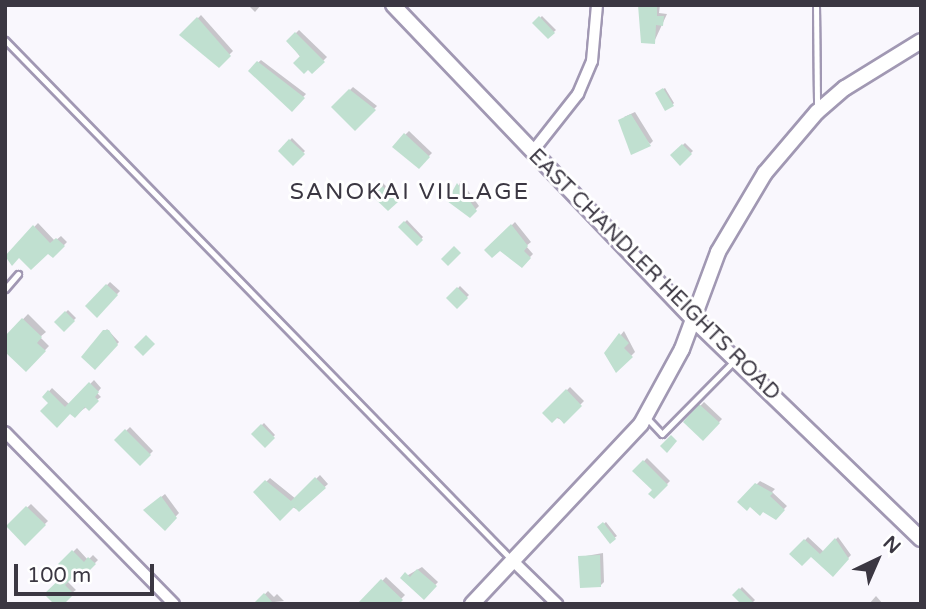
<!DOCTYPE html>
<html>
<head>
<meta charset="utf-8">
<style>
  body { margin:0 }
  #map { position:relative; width:926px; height:609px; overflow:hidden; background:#f9f7fd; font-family:"Varela Round",sans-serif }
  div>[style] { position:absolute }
  .shadow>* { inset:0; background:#0003 }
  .building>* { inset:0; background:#c0e0d0 }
  .roads { filter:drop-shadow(2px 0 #a198b3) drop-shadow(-2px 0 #a198b3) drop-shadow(0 2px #a198b3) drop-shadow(0 -2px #a198b3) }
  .lane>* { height:5px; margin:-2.5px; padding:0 2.5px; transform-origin:2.5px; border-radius:2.5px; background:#fff }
  .street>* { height:10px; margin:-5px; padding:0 5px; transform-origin:5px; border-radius:5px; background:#fff }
  .secondary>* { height:14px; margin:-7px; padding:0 7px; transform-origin:7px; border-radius:7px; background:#fff }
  span { translate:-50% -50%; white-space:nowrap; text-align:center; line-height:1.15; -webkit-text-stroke:6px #fff; paint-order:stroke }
  .street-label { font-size:21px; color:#3b3742 }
  .neighbourhood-label { font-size:23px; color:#3b3742; letter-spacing:2px }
  .frame { position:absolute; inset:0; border:7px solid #3b3742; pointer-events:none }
  .north { position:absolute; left:842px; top:525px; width:70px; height:70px; -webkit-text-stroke:5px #fff; paint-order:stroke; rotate:44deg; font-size:19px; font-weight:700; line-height:28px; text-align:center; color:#3b3742 }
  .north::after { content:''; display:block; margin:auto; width:24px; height:32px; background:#3b3742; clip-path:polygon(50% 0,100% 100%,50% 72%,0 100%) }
  .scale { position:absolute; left:14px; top:564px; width:140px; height:32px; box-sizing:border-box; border:4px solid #3b3742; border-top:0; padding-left:9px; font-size:21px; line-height:24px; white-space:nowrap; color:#3b3742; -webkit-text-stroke:5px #fff; paint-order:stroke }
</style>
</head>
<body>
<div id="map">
  <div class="shadow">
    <div style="clip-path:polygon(248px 5px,261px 5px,255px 12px)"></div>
    <div style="clip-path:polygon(640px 5px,660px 5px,659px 13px,667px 14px,654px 42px)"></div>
    <div style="clip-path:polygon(201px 15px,233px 51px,219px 65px,182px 35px)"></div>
    <div style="clip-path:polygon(542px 16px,556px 30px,548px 37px,535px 23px)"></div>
    <div style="clip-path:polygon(299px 30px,327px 57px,312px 72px,288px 41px)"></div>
    <div style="clip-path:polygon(261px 60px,306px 94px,292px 109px,250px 70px)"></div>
    <div style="clip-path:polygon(353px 87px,377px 106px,355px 128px,333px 107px)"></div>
    <div style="clip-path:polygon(665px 88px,674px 103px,672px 105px,659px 92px)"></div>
    <div style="clip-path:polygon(635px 112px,653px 141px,650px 144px,624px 117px)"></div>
    <div style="clip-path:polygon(409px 131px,432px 153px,419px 166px,394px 146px)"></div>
    <div style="clip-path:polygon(292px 138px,305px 151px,293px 163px,280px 151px)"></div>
    <div style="clip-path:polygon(685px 143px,693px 151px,680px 163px,672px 155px)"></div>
    <div style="clip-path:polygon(461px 181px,479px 206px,470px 215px,450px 201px)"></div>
    <div style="clip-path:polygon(382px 182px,398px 199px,388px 209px,372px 193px)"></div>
    <div style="clip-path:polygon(407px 220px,423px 237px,417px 244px,400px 227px)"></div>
    <div style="clip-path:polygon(515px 222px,531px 242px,526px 246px,533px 254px,522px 265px,500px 248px,487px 250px)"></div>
    <div style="clip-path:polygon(38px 223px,55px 241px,61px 236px,67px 242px,53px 256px,48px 251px,6px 257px)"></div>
    <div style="clip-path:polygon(110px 282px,120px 291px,97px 315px,87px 306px)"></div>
    <div style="clip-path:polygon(460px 286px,469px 295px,457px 306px,449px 298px)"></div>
    <div style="clip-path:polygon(68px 310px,76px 318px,64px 330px,56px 322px)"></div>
    <div style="clip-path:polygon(28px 314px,46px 332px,40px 337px,49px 346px,26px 370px,5px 349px,5px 333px,8px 335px)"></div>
    <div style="clip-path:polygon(107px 329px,119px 342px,95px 367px,84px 356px)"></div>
    <div style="clip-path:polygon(624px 331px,635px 352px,617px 370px,606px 353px)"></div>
    <div style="clip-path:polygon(94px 380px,101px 388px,97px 393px,101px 397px,75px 415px,44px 397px,52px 388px,70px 405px)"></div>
    <div style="clip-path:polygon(570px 387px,584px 401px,564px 421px,545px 413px)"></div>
    <div style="clip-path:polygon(704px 402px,722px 419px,703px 439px,685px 422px)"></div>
    <div style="clip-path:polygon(264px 423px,275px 435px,265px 445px,253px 434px)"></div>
    <div style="clip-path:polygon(130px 427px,153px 451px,140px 464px,117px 440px)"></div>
    <div style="clip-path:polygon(647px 458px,670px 481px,654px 497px,654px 490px,635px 471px)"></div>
    <div style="clip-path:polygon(320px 475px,328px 484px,299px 510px,256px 492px,270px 478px,296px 499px)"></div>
    <div style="clip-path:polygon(760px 481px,775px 489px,772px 492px,787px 506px,776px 517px,739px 502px)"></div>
    <div style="clip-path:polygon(165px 494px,179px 513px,165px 528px,149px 507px)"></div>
    <div style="clip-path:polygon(31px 504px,48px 521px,25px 543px,8px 526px)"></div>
    <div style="clip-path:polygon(606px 522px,617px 536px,610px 541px,600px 527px)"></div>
    <div style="clip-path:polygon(808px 537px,824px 552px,838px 537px,851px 555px,832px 575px,811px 554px,792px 554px)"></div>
    <div style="clip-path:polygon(77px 548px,88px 560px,93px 555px,98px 560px,80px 578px,75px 572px,67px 581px,76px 590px,56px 604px,69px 572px,61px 564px)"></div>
    <div style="clip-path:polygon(603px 553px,604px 582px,600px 586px,580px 557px)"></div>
    <div style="clip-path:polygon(422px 567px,438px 582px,424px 597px,403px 578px)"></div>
    <div style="clip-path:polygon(386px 577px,405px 595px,396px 604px,360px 604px)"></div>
    <div style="clip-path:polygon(742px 587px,755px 600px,751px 604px,735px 595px)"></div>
    <div style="clip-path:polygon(268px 591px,274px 597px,277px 594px,284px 601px,256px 604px)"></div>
    <div style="clip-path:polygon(876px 596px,883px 604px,869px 604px)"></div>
  </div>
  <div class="building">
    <div style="clip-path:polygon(638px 5px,657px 5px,657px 16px,664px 16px,663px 26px,656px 25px,655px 44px,641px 43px)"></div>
    <div style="clip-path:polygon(539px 16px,555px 33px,548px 39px,532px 23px)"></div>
    <div style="clip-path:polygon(197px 17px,231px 56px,219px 68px,179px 35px)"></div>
    <div style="clip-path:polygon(295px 32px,325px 62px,312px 74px,308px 70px,304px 74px,293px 63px,300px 56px,286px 41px)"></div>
    <div style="clip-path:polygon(257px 61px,305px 98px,292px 112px,248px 71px)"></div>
    <div style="clip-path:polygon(663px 88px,674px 106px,665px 111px,655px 93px)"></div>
    <div style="clip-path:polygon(349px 89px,376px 110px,355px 131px,331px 107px)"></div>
    <div style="clip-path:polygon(631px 114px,651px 146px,631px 155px,618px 120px)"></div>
    <div style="clip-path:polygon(404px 133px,430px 157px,419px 169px,392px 147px)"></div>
    <div style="clip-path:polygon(289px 139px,305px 154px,293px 166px,278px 151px)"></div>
    <div style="clip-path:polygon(682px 144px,692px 154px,680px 166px,670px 155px)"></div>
    <div style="clip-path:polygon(379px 183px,398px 202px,388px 211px,369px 193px)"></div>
    <div style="clip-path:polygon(457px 183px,477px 211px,470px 218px,447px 201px)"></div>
    <div style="clip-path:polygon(404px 221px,423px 240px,417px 246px,398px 227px)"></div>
    <div style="clip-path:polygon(511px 224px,528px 246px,524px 251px,531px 258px,522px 268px,500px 251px,492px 258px,484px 250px)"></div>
    <div style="clip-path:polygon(33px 225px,50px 243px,56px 238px,65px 246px,53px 258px,48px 254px,31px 270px,19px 258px,12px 266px,5px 256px)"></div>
    <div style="clip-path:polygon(454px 246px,461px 253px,448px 266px,441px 259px)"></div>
    <div style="clip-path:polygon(106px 284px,118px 295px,97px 318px,85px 306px)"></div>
    <div style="clip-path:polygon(457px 287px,468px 298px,457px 309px,446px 298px)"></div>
    <div style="clip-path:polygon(65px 311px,75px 321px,64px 332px,54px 322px)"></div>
    <div style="clip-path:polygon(22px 318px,42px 337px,37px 343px,46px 351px,26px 372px,5px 352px,5px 336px)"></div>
    <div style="clip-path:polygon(103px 330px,109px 330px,118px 345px,95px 370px,81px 357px)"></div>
    <div style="clip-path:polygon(619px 333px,629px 343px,624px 348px,633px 357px,616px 373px,604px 353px)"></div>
    <div style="clip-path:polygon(146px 335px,155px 344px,143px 356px,134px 347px)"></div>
    <div style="clip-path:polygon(89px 382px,99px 392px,95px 397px,99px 401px,89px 411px,85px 407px,75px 418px,70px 414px,57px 428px,40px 411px,48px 403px,42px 397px,48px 390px,65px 407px)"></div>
    <div style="clip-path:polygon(566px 389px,582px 406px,564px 424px,558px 417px,552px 423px,542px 413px)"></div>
    <div style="clip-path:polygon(699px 404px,720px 423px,703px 441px,683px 422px)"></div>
    <div style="clip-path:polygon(261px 424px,275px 438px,265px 448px,251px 434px)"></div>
    <div style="clip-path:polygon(125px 429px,151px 455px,140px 466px,114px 440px)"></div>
    <div style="clip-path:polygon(671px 435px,677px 441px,667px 453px,660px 446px)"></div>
    <div style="clip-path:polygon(643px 460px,668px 485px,654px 499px,648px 494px,652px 490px,632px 471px)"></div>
    <div style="clip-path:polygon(315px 477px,326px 488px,299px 512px,294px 507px,280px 521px,253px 492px,265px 480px,291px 501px)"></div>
    <div style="clip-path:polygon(755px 483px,773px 493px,770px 496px,785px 510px,776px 520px,763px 512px,760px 516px,750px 507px,747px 511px,737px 502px)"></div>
    <div style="clip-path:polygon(161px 496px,177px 518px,165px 531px,143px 510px)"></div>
    <div style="clip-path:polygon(26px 506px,46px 525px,25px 546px,6px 526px)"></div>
    <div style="clip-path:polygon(603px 522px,616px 539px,610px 544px,597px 527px)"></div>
    <div style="clip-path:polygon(835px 538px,849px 559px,833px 577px,811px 557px,802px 566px,789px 554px,804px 539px,820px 554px)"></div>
    <div style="clip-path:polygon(72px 550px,84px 562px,88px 557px,96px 564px,80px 580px,75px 575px,65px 585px,74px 594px,64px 604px,54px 604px,44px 594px,67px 572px,58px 564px)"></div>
    <div style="clip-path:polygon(600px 555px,601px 587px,580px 588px,578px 556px)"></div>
    <div style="clip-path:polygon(417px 569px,437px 586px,424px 600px,400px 578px,405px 572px,410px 577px)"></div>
    <div style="clip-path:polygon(381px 579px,403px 600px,399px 604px,357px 604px)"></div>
    <div style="clip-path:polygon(739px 588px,755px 604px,741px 604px,732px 595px)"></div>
    <div style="clip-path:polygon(264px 593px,274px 604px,253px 604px)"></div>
  </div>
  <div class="roads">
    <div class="lane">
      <div style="left:816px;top:5px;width:104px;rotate:89.4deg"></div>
      <div style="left:5px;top:40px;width:725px;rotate:45.73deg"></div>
      <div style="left:5px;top:289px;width:20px;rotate:-49deg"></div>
      <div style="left:646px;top:417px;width:23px;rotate:47deg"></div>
      <div style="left:662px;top:434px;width:104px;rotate:-45.4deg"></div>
    </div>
    <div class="street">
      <div style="left:533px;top:151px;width:73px;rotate:-51.7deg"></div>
      <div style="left:578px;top:94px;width:36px;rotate:-67deg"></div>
      <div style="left:592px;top:61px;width:56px;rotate:-84.9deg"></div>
      <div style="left:5px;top:432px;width:241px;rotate:45.5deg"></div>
      <div style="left:513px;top:561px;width:62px;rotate:44.3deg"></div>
    </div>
    <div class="secondary">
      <div style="left:393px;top:5px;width:433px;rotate:46.3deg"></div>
      <div style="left:692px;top:318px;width:318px;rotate:44deg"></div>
      <div style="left:472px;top:604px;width:247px;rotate:-46.8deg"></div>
      <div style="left:641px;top:424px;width:85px;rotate:-61.3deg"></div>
      <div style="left:682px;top:349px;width:103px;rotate:-69.6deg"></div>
      <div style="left:718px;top:252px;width:92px;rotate:-59.3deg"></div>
      <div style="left:765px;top:173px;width:80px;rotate:-49.6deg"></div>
      <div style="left:817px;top:112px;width:37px;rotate:-41deg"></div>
      <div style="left:845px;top:88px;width:89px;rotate:-31.7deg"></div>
    </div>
  </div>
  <div class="street-label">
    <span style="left:654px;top:275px;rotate:45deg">EAST CHANDLER HEIGHTS ROAD</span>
  </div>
  <div class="neighbourhood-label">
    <span style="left:410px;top:192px">SANOKAI VILLAGE</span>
  </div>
  <div class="frame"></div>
  <div class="north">N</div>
  <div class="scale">100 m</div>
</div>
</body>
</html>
